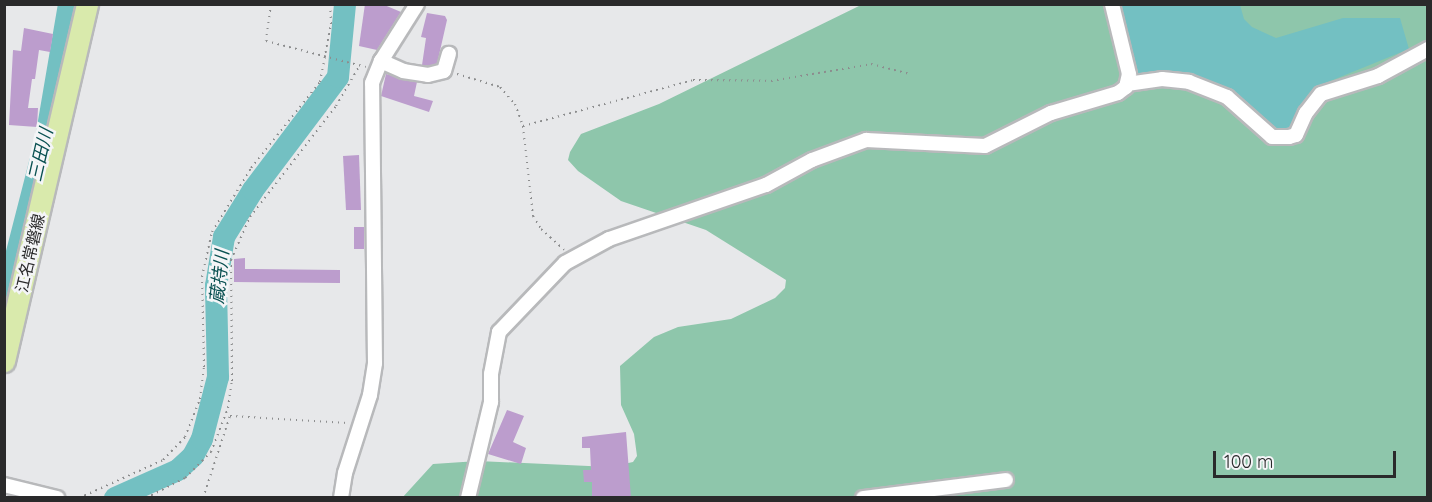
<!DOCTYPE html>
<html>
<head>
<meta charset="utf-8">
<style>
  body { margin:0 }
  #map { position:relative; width:1432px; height:502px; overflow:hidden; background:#e7e8ea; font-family:Quicksand,"Noto Sans JP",sans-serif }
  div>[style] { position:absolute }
  .green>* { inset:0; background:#8ec6ab }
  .water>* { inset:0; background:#73c0c2 }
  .river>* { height:22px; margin:-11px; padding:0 11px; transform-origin:11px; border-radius:11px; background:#73c0c2 }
  .building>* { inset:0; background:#bc9dcd }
  .path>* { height:2px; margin-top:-1px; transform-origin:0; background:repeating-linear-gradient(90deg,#8c8d8e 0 1.5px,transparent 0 6px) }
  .roads { filter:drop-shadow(2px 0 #b8b9bb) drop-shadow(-2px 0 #b8b9bb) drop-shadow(0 2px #b8b9bb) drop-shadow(0 -2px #b8b9bb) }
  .street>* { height:14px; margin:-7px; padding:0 7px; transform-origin:7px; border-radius:7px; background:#fff }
  .primary>* { height:21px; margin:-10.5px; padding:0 10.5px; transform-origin:10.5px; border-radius:10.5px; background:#d9eaac }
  span { translate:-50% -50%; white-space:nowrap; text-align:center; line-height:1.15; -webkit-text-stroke:5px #f4f5f7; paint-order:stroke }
  .street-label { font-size:16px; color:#2a2a2b }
  .water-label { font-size:18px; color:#0a5152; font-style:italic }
  .frame { position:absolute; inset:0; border:6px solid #2a2a2b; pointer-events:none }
  .scale { position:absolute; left:1213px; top:451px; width:183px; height:27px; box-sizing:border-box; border:3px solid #2a2a2b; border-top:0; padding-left:8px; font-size:18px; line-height:21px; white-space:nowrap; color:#2a2a2b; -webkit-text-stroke:4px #f4f5f7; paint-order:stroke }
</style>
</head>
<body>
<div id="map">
  <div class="green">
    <div style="clip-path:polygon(861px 5px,1427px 5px,1427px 497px,402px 498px,433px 464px,478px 461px,610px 467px,633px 462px,637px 456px,634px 434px,621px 405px,620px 366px,654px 337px,678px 327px,731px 319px,775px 298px,785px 288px,786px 280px,706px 230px,621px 201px,578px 171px,568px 160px,570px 152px,581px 134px,659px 104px)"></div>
  </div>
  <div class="water">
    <div style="clip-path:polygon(1117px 5px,1240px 5px,1244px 19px,1252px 27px,1276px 38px,1343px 18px,1400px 18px,1409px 49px,1323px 84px,1303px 102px,1291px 132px,1277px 133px,1238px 99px,1137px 77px)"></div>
  </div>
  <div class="river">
    <div style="left:4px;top:303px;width:169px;rotate:-75.6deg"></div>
    <div style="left:46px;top:139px;width:137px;rotate:-80.3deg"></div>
    <div style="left:115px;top:498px;width:69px;rotate:-24deg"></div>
    <div style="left:178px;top:470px;width:21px;rotate:-43deg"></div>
    <div style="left:193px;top:456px;width:19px;rotate:-62deg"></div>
    <div style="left:202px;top:439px;width:64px;rotate:-75.5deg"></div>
    <div style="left:218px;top:377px;width:91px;rotate:-91.3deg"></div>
    <div style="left:216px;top:286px;width:50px;rotate:-80.7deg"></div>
    <div style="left:224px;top:237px;width:55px;rotate:-58.3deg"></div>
    <div style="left:253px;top:190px;width:141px;rotate:-53deg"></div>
    <div style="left:338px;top:77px;width:73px;rotate:-84.5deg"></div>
  </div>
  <div class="building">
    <div style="clip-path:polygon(365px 4px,382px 4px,401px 12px,377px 50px,359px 46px)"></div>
    <div style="clip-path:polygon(427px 13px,445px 16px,447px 20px,437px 64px,428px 66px,422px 65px,426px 38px,421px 37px)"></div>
    <div style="clip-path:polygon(24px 28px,53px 34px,50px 52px,39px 50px,35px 79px,32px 79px,28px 108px,38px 108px,37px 127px,9px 125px,13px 50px,21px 51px)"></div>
    <div style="clip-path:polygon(386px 74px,417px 82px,414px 96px,433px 101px,429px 112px,381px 96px)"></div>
    <div style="clip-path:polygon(359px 155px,361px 210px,346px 210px,343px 156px)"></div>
    <div style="clip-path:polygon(354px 227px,364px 227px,364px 249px,354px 249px)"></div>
    <div style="clip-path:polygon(245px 258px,245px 269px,340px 270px,340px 283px,234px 282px,234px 259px)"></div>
    <div style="clip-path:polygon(507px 410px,524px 416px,513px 442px,526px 448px,521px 464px,488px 454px)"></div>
    <div style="clip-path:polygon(626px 432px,631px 498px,592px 498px,592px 482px,584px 482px,583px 470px,591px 470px,590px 448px,582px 448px,582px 437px)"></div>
  </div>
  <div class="path">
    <div style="left:271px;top:4px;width:37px;rotate:98deg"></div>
    <div style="left:266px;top:41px;width:103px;rotate:14.6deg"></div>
    <div style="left:457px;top:74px;width:45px;rotate:16.8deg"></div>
    <div style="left:500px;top:87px;width:23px;rotate:49deg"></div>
    <div style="left:515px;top:104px;width:23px;rotate:70deg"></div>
    <div style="left:523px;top:126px;width:91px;rotate:83.7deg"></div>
    <div style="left:533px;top:216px;width:15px;rotate:58deg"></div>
    <div style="left:541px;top:229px;width:31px;rotate:42deg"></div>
    <div style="left:523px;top:126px;width:176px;rotate:-15.1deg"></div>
    <div style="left:693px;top:80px;width:78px;rotate:0.7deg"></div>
    <div style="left:771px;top:81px;width:101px;rotate:-9.6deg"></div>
    <div style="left:871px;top:64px;width:40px;rotate:14.4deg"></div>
    <div style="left:79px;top:498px;width:92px;rotate:-24.3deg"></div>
    <div style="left:163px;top:460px;width:32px;rotate:-46deg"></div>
    <div style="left:185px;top:437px;width:41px;rotate:-68.5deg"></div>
    <div style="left:200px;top:399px;width:32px;rotate:-83deg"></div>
    <div style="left:204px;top:367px;width:90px;rotate:-91.3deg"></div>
    <div style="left:202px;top:277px;width:46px;rotate:-77.5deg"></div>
    <div style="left:212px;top:232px;width:75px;rotate:-58.6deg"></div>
    <div style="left:251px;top:168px;width:110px;rotate:-51.3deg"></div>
    <div style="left:320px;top:82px;width:59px;rotate:-79.3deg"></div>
    <div style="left:331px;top:24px;width:20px;rotate:-93deg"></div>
    <div style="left:146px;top:498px;width:44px;rotate:-27.1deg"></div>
    <div style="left:185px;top:478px;width:37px;rotate:-45deg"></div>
    <div style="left:211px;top:452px;width:47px;rotate:-68.9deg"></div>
    <div style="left:228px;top:408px;width:27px;rotate:-82deg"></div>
    <div style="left:232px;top:381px;width:121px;rotate:-90.5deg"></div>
    <div style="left:231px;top:260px;width:47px;rotate:-66.2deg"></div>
    <div style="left:250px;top:217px;width:140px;rotate:-52.2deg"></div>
    <div style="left:336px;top:106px;width:48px;rotate:-59.7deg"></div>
    <div style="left:203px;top:498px;width:86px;rotate:-71.8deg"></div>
    <div style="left:230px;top:416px;width:118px;rotate:3.4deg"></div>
  </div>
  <div class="roads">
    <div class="street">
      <div style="left:381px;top:61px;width:24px;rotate:24deg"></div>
      <div style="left:403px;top:71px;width:25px;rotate:9deg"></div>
      <div style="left:428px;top:75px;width:16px;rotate:-14deg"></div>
      <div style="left:444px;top:71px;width:18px;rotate:-74deg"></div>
      <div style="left:1127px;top:84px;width:35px;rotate:-8deg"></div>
      <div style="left:1162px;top:79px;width:27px;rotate:6deg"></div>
      <div style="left:1189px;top:82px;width:41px;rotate:21.5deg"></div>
      <div style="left:1227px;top:97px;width:60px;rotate:41.6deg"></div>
      <div style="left:1272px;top:137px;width:17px"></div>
      <div style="left:1289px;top:137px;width:7px;rotate:-16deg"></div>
      <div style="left:1296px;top:135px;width:24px;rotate:-66deg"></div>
      <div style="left:1306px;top:113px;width:24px;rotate:-52deg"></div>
      <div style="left:1321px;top:94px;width:60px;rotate:-17.5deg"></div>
      <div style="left:1378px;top:76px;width:57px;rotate:-28.4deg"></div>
      <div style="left:4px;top:485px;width:55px;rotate:13.8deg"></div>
      <div style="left:341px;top:498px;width:25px;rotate:-81deg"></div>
      <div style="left:345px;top:473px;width:82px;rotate:-72.2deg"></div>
      <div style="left:370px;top:395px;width:32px;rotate:-81deg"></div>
      <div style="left:375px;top:363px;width:280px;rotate:-90.6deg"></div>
      <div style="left:372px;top:83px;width:24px;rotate:-68deg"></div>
      <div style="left:381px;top:61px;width:67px;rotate:-57.7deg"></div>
      <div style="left:468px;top:498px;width:99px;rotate:-76.5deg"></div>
      <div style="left:491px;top:402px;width:28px;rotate:-90deg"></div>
      <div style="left:491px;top:374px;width:43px;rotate:-79.2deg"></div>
      <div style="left:499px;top:332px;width:95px;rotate:-46.3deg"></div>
      <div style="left:565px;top:263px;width:50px;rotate:-28.6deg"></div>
      <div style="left:609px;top:239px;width:166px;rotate:-19deg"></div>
      <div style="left:766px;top:185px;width:52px;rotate:-28.5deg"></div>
      <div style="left:812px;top:160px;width:58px;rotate:-20.3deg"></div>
      <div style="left:866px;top:140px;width:119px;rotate:2.9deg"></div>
      <div style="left:985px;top:146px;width:74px;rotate:-26.6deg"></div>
      <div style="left:1051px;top:113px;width:70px;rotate:-16.6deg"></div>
      <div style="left:1118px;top:93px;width:10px;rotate:-37deg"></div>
      <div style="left:1126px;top:87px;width:13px;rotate:-77deg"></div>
      <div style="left:1129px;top:74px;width:72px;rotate:-103.7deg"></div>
      <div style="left:863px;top:498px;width:144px;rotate:-7.2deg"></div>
    </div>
    <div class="primary">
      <div style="left:4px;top:361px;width:367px;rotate:-76.9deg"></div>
    </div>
  </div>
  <div class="street-label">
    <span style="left:30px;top:253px;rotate:-77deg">江名常磐線</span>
  </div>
  <div class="water-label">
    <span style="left:41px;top:155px;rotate:-77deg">三田川</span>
    <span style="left:220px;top:277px;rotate:-84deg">蔵持川</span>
  </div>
  <div class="frame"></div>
  <div class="scale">100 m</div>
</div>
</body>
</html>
